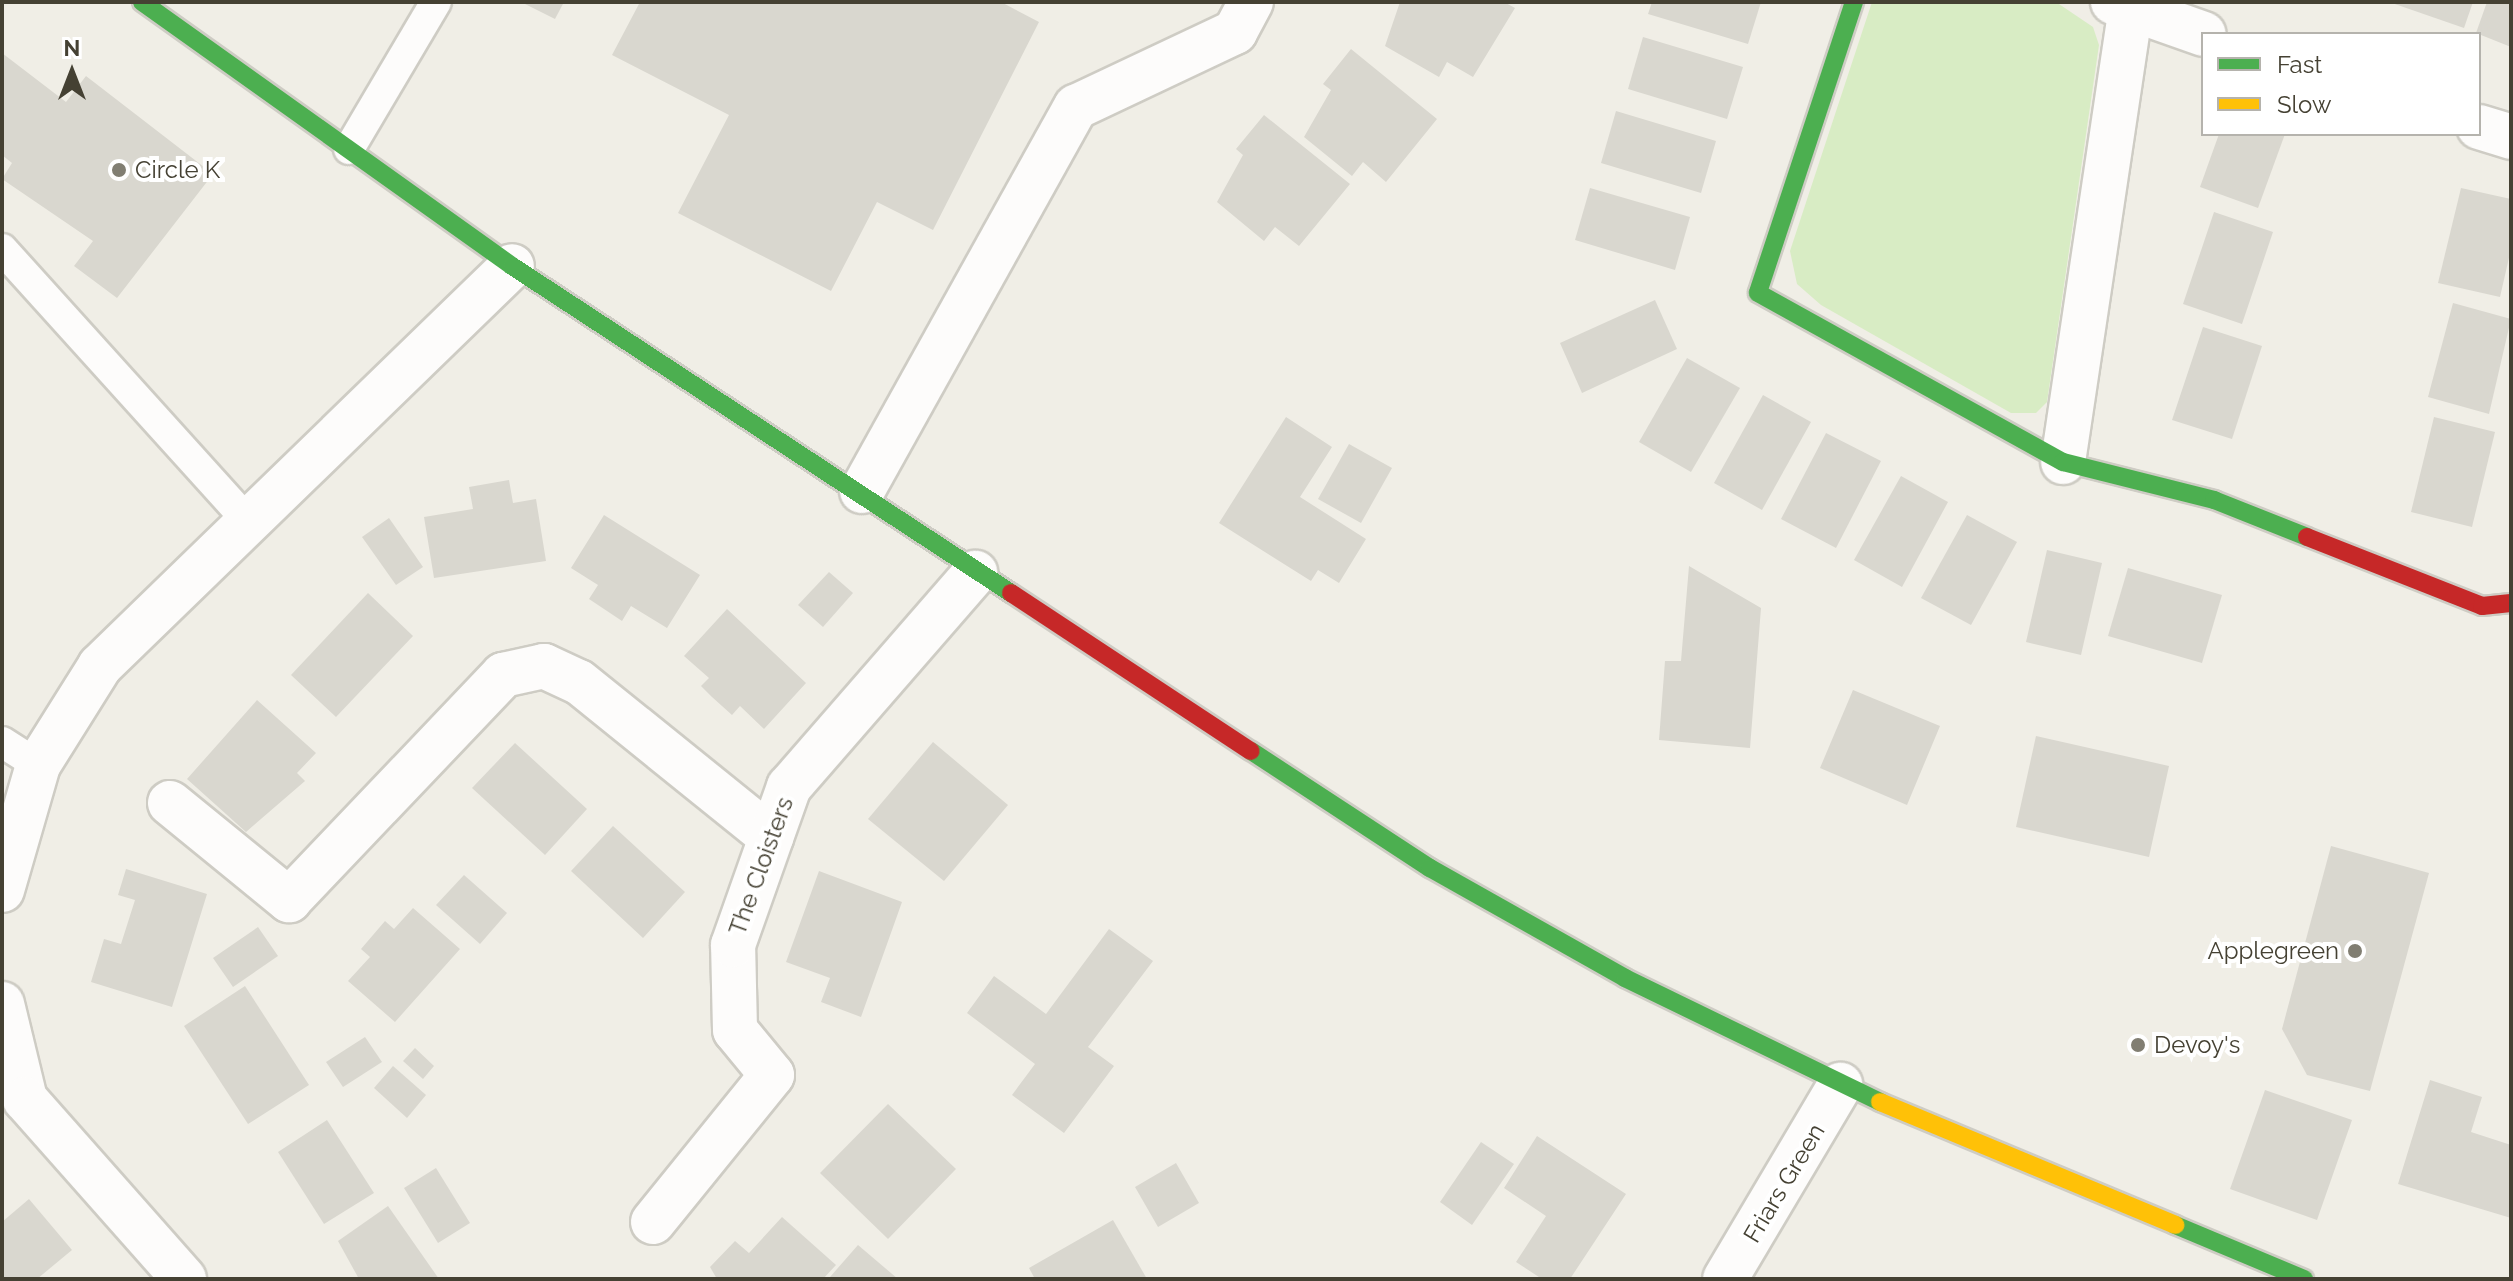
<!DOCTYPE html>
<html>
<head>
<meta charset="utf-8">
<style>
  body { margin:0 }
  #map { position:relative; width:2513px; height:1281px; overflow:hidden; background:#f0eee6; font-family:Raleway,sans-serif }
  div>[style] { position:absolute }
  .green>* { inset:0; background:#d8ecc4 }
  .building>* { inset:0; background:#d9d7cf }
  .roads { filter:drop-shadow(2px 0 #ceccc4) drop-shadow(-2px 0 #ceccc4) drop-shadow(0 2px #ceccc4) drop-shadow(0 -2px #ceccc4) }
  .lane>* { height:30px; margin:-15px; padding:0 15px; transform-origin:15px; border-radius:15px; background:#fdfcfb }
  .street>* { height:44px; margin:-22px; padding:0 22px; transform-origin:22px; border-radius:22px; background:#fdfcfb }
  .fast>* { height:18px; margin:-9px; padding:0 9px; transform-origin:9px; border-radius:9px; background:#4caf50 }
  .slow>* { height:18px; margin:-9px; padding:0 9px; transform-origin:9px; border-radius:9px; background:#ffc107 }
  .jam>* { height:18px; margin:-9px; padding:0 9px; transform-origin:9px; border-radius:9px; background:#c62828 }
  .dots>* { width:22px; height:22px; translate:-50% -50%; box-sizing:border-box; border:4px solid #fff; border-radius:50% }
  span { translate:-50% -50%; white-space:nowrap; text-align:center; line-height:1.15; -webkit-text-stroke:8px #fff; paint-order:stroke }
  .poi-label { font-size:24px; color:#454133 }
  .left { translate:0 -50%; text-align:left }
  .right { translate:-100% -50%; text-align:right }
  .street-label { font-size:24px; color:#454133 }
  .frame { position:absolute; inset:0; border:4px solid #454133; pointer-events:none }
  .legend { position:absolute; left:2201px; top:32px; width:280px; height:104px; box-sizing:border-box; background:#fff; border:2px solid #b5b3ad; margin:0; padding:10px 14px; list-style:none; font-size:24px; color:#454133 }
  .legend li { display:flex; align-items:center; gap:16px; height:40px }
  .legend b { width:40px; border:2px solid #b5b3ad }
  .north { position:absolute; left:32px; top:32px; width:80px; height:80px; -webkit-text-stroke:6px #fff; paint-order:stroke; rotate:0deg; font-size:22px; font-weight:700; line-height:32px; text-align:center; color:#454133 }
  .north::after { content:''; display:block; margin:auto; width:28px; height:36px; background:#454133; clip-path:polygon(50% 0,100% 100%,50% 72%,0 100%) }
</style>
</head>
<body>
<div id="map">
  <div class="green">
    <div style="clip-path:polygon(1872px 2px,2056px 2px,2093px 27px,2099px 45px,2047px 402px,2036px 413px,2011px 413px,1821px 305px,1797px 284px,1790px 251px)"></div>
  </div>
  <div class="building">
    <div style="clip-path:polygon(521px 2px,564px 2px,555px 19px)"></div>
    <div style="clip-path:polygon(640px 2px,1001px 2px,1039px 22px,933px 230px,877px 202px,831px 291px,678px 213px,729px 115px,612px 55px)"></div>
    <div style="clip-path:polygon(1400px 2px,1504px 2px,1515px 8px,1473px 77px,1447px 62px,1439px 77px,1385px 46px)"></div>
    <div style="clip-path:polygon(1652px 2px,1761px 2px,1748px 44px,1648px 14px)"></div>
    <div style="clip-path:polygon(2389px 2px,2473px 2px,2464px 28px)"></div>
    <div style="clip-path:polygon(2487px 2px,2511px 2px,2511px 47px,2476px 33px)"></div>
    <div style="clip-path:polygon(1643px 37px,1743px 67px,1727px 119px,1628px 89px)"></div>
    <div style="clip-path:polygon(1351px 49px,1437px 119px,1386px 182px,1363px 162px,1352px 176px,1304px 137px,1331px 90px,1323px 84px)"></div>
    <div style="clip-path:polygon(2px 53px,66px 102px,86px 76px,213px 174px,117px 298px,74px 266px,93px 241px,2px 179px,12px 163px,2px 155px)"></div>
    <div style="clip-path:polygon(1616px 111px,1716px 141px,1701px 193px,1601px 163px)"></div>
    <div style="clip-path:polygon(1264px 115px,1350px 184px,1299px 246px,1275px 227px,1264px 241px,1217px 202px,1243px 155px,1236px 149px)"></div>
    <div style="clip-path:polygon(2219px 134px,2285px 134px,2258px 208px,2200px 187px)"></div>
    <div style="clip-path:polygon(1590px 188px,1690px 217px,1675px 270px,1575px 240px)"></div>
    <div style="clip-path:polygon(2461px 188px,2511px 199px,2511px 249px,2500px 297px,2438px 283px)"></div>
    <div style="clip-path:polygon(2214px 212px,2273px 232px,2242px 324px,2183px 304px)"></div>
    <div style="clip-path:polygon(1655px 300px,1677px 349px,1582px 393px,1560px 343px)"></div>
    <div style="clip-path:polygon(2453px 303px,2511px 319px,2489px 414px,2428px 397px)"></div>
    <div style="clip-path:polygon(2203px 327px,2262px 346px,2232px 439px,2172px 420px)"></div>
    <div style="clip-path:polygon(1687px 358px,1740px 388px,1691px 472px,1639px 442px)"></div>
    <div style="clip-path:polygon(1763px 395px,1811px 422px,1762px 510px,1714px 483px)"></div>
    <div style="clip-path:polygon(1286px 417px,1332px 447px,1300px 497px,1366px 539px,1339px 583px,1318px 570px,1311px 581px,1219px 523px)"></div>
    <div style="clip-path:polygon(2434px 417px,2495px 432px,2472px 527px,2411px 512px)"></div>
    <div style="clip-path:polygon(1826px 433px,1881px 461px,1836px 548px,1781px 519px)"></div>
    <div style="clip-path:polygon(1349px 444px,1392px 468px,1361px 523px,1318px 499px)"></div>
    <div style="clip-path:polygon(1901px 476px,1948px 502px,1902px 587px,1854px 560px)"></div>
    <div style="clip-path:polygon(509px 480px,513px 503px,536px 499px,546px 561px,434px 578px,424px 517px,473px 509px,469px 487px)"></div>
    <div style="clip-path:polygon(604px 515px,700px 575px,667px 628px,631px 606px,622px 621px,589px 599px,598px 585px,571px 568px)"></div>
    <div style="clip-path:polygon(1967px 515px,2017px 542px,1971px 625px,1921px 598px)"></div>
    <div style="clip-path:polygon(389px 518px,423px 567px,396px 585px,362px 537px)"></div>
    <div style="clip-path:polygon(2047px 550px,2102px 563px,2081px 655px,2026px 642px)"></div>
    <div style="clip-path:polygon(1689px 566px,1761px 608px,1750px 748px,1659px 740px,1665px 661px,1681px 661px)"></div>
    <div style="clip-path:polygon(2128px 568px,2222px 595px,2202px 663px,2108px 636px)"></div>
    <div style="clip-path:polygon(829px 572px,853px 593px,823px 627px,798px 605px)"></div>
    <div style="clip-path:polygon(368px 593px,413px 636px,336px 717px,291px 675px)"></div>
    <div style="clip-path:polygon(727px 609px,806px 683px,764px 729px,740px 706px,732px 715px,712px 697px,701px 686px,709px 678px,684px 656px)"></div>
    <div style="clip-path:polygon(1853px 690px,1940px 726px,1907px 805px,1820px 768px)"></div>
    <div style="clip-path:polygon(257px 700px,316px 753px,297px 773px,305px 781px,246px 832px,187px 779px)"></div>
    <div style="clip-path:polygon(2036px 736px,2169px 766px,2149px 857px,2016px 827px)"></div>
    <div style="clip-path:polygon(933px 742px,1008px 805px,944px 881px,868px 819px)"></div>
    <div style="clip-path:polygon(515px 743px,587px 809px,545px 855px,472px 788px)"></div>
    <div style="clip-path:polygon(613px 826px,685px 892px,643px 938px,571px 871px)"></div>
    <div style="clip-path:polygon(2331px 846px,2429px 873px,2370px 1091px,2307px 1075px,2282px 1029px)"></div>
    <div style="clip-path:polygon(126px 869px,207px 894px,172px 1007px,91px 982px,104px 939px,121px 944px,135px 900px,118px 895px)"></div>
    <div style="clip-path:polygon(819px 871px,902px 902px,861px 1017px,821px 1002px,830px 978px,786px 962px)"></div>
    <div style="clip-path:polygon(464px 875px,507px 913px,480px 944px,436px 905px)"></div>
    <div style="clip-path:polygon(413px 908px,460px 949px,395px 1022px,348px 981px,370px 957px,361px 949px,385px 921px,394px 929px)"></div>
    <div style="clip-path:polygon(258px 927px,278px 956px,233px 987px,213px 958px)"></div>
    <div style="clip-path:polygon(1109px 929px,1153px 961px,1088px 1047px,1114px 1066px,1064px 1133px,1012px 1095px,1035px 1064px,967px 1013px,994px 976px,1046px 1014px)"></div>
    <div style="clip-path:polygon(245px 986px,309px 1085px,248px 1124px,184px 1026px)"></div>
    <div style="clip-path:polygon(365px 1037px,382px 1062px,343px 1087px,326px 1062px)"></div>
    <div style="clip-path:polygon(415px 1048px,434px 1066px,423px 1079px,403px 1061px)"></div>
    <div style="clip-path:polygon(393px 1066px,426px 1095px,407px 1118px,374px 1088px)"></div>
    <div style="clip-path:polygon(2430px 1080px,2482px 1097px,2471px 1132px,2511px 1145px,2511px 1218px,2398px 1184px)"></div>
    <div style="clip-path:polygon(2265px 1090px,2352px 1120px,2317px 1220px,2230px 1189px)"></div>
    <div style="clip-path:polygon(888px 1104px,956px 1169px,888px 1239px,820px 1173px)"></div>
    <div style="clip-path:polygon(327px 1120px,374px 1193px,324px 1224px,278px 1152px)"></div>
    <div style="clip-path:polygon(1537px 1136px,1626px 1194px,1570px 1279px,1542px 1279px,1516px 1262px,1546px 1216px,1504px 1188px)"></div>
    <div style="clip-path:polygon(1481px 1142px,1514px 1164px,1472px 1225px,1440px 1202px)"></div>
    <div style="clip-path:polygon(1176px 1163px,1199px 1203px,1158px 1227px,1135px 1187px)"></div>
    <div style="clip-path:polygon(436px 1168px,470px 1223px,438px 1243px,404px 1188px)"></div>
    <div style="clip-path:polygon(29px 1199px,72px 1250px,37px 1279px,2px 1279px,2px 1222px)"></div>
    <div style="clip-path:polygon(388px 1206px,439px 1279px,359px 1279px,338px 1241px)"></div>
    <div style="clip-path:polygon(782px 1217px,836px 1265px,823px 1279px,717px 1279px,710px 1267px,735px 1241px,749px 1253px)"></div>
    <div style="clip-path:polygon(1113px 1220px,1147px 1279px,1035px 1279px,1029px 1268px)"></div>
    <div style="clip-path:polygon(858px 1245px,898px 1279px,830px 1277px)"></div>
  </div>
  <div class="roads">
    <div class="lane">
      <div style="left:349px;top:149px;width:171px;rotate:-59.4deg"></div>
      <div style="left:2px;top:249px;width:363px;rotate:47.9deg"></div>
      <div style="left:2px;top:742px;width:43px;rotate:32.6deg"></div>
    </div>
    <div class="street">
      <div style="left:2113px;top:2px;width:96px;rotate:19.4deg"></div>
      <div style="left:2479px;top:127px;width:34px;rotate:17deg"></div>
      <div style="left:2063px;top:462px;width:459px;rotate:-81.5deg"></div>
      <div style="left:862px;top:491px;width:440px;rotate:-60.9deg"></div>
      <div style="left:1076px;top:107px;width:176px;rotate:-25.3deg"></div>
      <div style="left:1235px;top:32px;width:34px;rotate:-62deg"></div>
      <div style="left:170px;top:803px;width:154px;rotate:39.2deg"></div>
      <div style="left:289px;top:900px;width:311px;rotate:-46.4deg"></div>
      <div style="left:503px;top:675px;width:42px;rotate:-12.4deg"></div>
      <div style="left:544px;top:666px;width:38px;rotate:25deg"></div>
      <div style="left:579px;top:682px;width:247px;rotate:38.9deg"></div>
      <div style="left:2px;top:890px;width:130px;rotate:-73.9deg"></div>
      <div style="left:38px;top:765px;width:117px;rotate:-57.9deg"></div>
      <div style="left:100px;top:666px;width:574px;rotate:-44.15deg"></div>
      <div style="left:2px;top:1004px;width:98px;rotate:76.4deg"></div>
      <div style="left:25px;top:1099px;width:240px;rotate:48.5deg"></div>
      <div style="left:653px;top:1222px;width:189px;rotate:-51deg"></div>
      <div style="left:772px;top:1075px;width:58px;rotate:-129.4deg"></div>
      <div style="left:735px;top:1030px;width:85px;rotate:-91.3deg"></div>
      <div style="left:733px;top:945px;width:168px;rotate:-70.5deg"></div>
      <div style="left:789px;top:787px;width:284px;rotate:-49deg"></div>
      <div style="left:1725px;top:1279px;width:226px;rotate:-59.3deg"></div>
    </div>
    <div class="fast">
      <div style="left:142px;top:2px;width:455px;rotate:35.5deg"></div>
      <div style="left:512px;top:266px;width:597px;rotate:33.24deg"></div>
      <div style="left:1854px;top:2px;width:306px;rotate:108.3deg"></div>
      <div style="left:1758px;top:293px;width:349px;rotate:29deg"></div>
      <div style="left:2063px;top:462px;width:156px;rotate:14.1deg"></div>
      <div style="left:2214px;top:500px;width:100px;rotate:21.7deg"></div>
      <div style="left:1251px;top:751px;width:214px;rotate:33.2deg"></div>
      <div style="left:1430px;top:868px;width:224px;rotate:29.4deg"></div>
      <div style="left:1625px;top:978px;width:284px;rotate:25.9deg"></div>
      <div style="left:2175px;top:1225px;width:140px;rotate:22.7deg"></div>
    </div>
    <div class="slow">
      <div style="left:1880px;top:1102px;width:320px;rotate:22.6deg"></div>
    </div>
    <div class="jam">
      <div style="left:2307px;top:537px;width:188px;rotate:21.5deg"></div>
      <div style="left:2482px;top:606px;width:29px;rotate:-6deg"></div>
      <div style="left:1011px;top:593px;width:287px;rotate:33.4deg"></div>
    </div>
  </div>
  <div class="dots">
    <div style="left:119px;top:170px;background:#817e72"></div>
    <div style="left:2355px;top:951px;background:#817e72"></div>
    <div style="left:2138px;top:1045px;background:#817e72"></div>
  </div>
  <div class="poi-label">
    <span class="left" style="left:135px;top:170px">Circle K</span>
    <span class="right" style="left:2339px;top:951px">Applegreen</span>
    <span class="left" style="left:2154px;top:1045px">Devoy's</span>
  </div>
  <div class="street-label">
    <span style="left:761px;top:866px;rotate:-70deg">The Cloisters</span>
    <span style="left:1784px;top:1183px;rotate:-59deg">Friars Green</span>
  </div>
  <div class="frame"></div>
  <ul class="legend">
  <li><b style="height:10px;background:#4caf50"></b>Fast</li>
  <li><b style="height:10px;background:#ffc107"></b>Slow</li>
  </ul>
  <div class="north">N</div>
</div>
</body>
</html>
